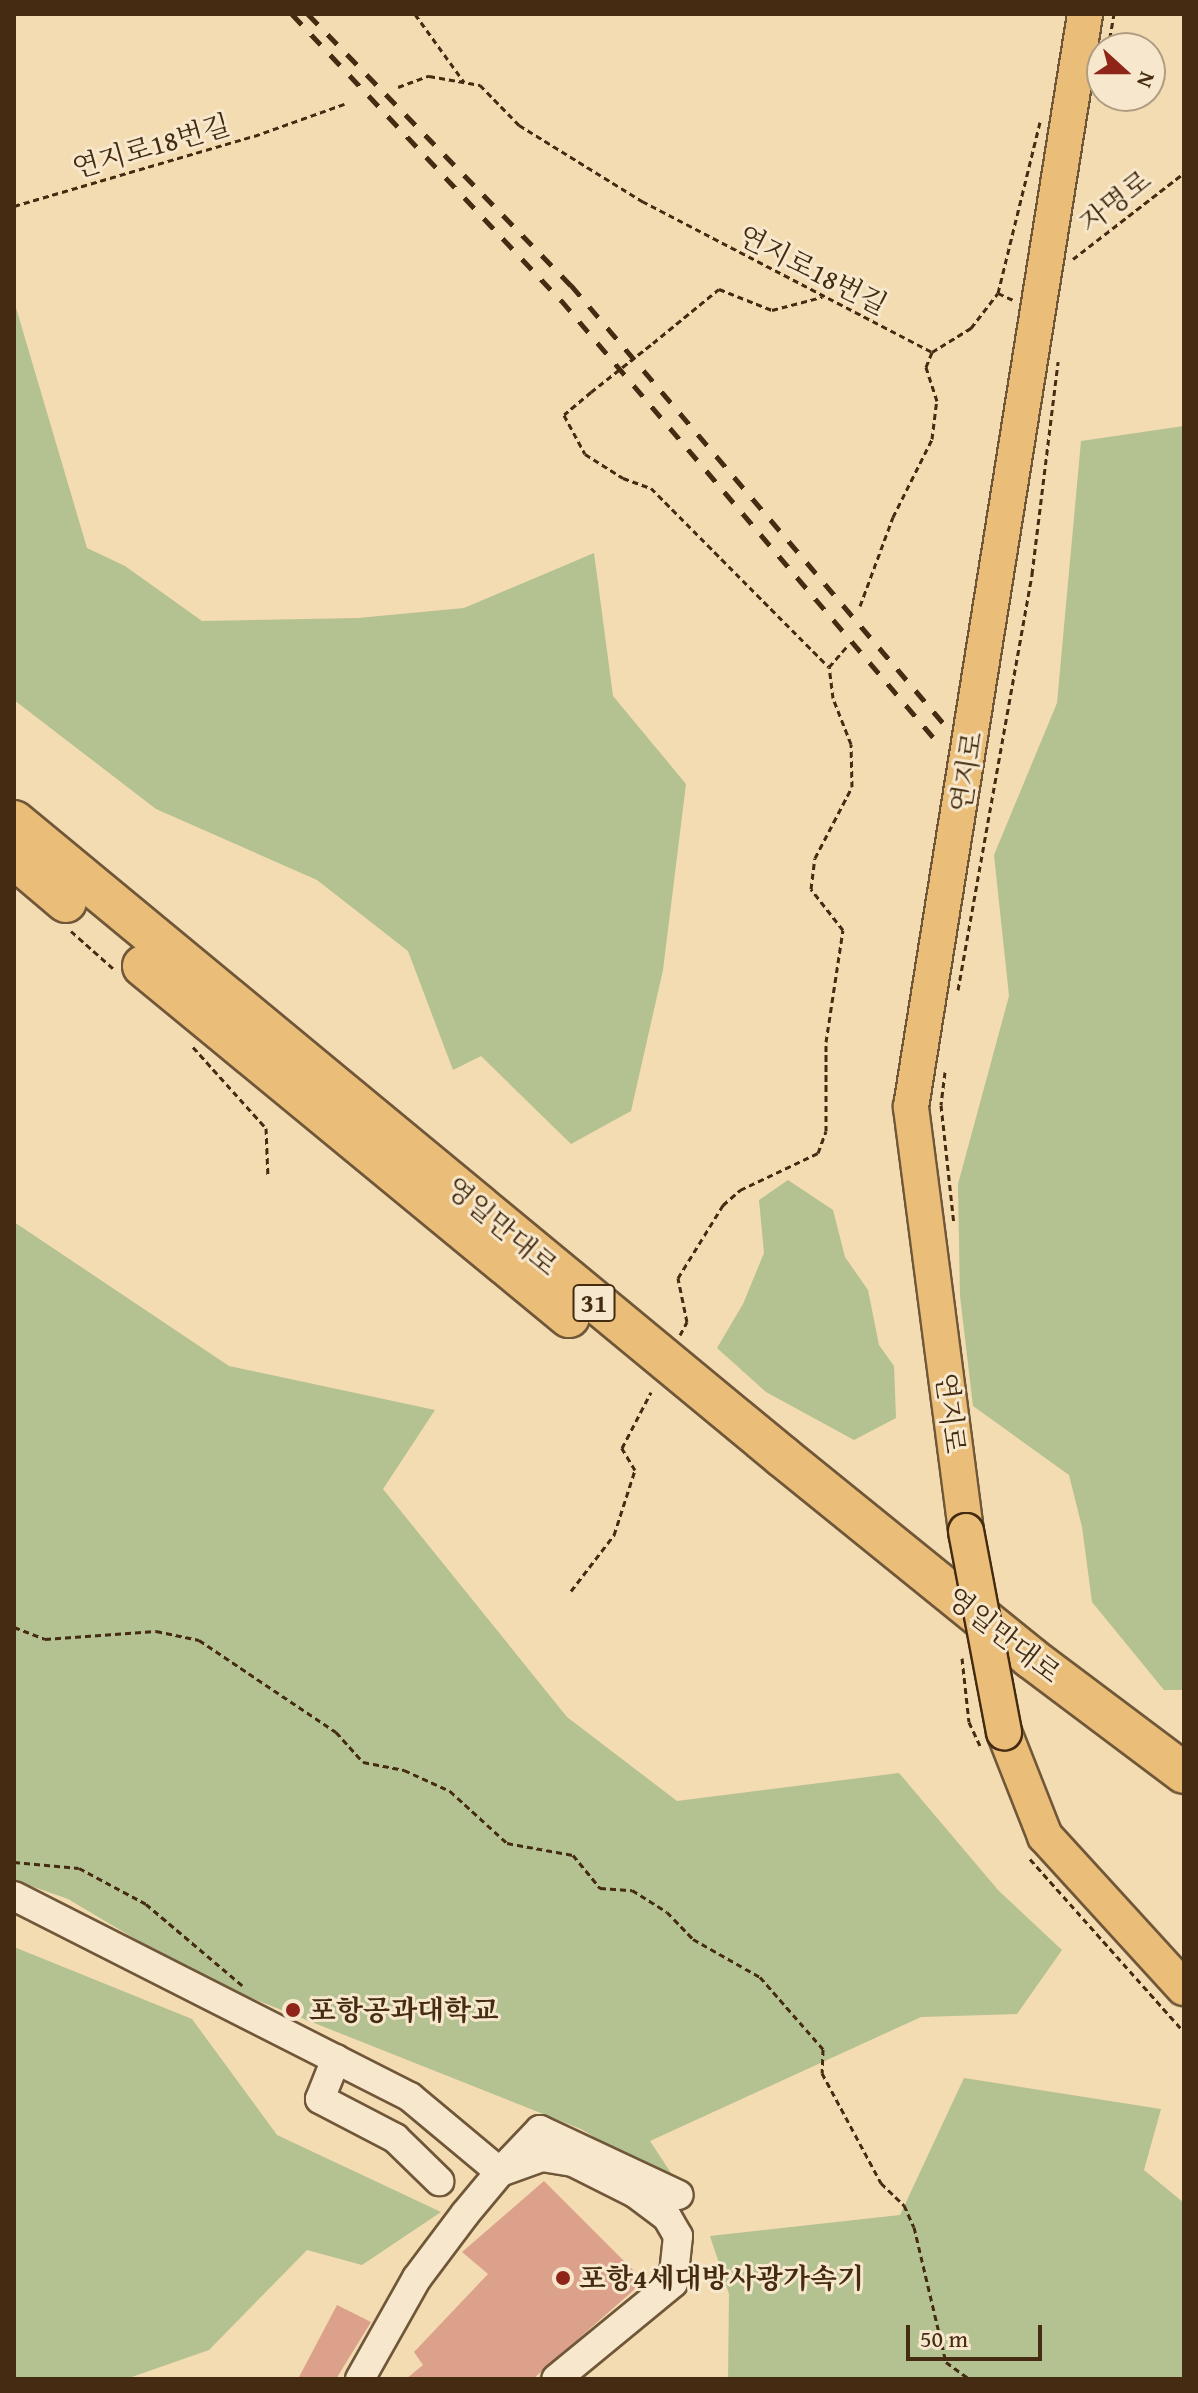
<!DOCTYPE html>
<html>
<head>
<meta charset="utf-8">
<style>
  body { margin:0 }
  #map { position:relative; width:1198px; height:2393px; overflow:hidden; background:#f3dbb2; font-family:"Gentium Book Plus","Noto Serif KR",serif }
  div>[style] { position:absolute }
  .green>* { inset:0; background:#b4c191 }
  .building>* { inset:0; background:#dca18a }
  .path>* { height:3px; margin-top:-1.5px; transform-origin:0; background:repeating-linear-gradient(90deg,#442b11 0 6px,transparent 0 10px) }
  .roads { filter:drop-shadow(2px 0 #705739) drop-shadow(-2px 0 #705739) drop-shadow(0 2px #705739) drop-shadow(0 -2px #705739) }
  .minor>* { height:28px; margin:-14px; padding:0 14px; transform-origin:14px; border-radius:14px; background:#f7e8cd }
  .major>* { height:34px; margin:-17px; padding:0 17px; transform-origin:17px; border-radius:17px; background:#eabe79 }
  .highway>* { height:40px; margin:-20px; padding:0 20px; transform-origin:20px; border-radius:20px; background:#eabe79 }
  .rail>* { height:5px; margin-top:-2.5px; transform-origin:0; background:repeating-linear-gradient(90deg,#442b11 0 14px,transparent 0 28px) }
  .path-bridge>* { height:3px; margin-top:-1.5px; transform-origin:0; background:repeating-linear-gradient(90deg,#442b11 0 6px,transparent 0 10px) }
  .bridges { filter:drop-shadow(2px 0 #442b11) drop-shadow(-2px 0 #442b11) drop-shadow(0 2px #442b11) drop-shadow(0 -2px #442b11) }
  .major-bridge>* { height:34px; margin:-17px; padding:0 17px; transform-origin:17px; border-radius:17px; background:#eabe79 }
  .dots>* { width:22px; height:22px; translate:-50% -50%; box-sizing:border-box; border:4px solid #f7e8cd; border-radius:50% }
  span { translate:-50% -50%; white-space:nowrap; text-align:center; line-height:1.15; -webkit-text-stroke:6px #f7e8cd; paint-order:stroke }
  .shield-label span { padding:2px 6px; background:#f7e8cd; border:2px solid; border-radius:6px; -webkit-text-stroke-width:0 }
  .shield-label { font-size:26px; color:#442b11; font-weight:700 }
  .street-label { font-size:28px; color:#442b11 }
  .poi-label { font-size:28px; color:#442b11; font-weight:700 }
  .left { translate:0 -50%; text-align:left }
  .frame { position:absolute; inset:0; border:16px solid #442b11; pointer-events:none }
  .north { position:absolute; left:1086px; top:32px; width:80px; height:80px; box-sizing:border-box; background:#f7e8cd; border:2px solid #af9c82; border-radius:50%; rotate:111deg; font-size:22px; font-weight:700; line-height:32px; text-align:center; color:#442b11 }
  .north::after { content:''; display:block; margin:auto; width:28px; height:36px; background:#8f2418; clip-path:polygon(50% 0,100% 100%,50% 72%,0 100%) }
  .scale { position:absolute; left:906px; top:2325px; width:136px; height:36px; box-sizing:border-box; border:4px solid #442b11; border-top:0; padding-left:10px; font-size:24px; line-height:28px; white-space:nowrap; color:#442b11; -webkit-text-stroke:6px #f7e8cd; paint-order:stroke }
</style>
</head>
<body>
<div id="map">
  <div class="green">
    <div style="clip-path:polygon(14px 301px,87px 548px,125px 566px,202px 621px,358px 618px,464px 608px,594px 553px,613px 696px,686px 784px,663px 970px,631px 1111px,571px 1144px,481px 1056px,453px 1070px,408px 951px,317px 880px,156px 809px,14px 700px)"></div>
    <div style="clip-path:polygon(1184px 426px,1184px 1690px,1164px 1690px,1092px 1602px,1082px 1527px,1069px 1475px,973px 1406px,960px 1296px,958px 1184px,1009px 996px,994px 855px,1057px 703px,1081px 441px)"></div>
    <div style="clip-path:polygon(788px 1180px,833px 1210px,845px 1257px,868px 1290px,879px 1345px,894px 1366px,896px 1418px,854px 1440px,766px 1392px,717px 1348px,743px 1304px,764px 1253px,759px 1200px)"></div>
    <div style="clip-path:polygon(14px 1222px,229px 1366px,435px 1410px,383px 1489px,567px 1717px,677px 1801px,899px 1773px,998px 1890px,1062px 1950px,1017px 2014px,921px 2017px,650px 2141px,671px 2173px,638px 2163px,581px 2129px,201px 1978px,68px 1899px,14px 1880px)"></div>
    <div style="clip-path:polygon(14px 1947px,192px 2019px,277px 2135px,441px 2212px,362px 2265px,307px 2250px,209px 2350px,126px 2379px,14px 2379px)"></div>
    <div style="clip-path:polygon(964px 2078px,1161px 2109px,1144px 2170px,1184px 2203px,1184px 2379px,728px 2379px,729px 2294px,710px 2236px,900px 2215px)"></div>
  </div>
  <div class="building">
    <div style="clip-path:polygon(544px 2181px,644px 2281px,533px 2379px,406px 2379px,423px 2365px,414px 2352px,488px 2274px,462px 2252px)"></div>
    <div style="clip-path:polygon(337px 2305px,371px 2322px,336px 2379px,298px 2379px)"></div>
  </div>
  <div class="path">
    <div style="left:415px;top:14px;width:84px;rotate:54.2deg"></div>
    <div style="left:1108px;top:48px;width:35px;rotate:-80deg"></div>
    <div style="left:398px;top:87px;width:33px;rotate:-20deg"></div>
    <div style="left:429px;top:76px;width:52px;rotate:10deg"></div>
    <div style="left:480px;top:85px;width:56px;rotate:45.7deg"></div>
    <div style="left:519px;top:125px;width:145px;rotate:31.7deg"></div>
    <div style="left:642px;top:201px;width:327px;rotate:27.5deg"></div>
    <div style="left:932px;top:352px;width:46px;rotate:-31.6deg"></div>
    <div style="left:971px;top:328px;width:44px;rotate:-52.4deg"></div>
    <div style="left:998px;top:293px;width:176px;rotate:-76.2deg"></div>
    <div style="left:14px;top:206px;width:250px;rotate:-16.3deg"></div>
    <div style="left:254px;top:136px;width:96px;rotate:-19.6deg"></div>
    <div style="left:1073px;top:259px;width:140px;rotate:-37.8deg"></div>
    <div style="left:998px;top:293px;width:17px;rotate:25deg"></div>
    <div style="left:653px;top:343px;width:85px;rotate:-39.3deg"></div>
    <div style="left:719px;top:289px;width:57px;rotate:21.6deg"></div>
    <div style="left:772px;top:310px;width:52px;rotate:-14.6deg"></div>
    <div style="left:591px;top:392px;width:35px;rotate:140deg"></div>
    <div style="left:564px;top:415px;width:44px;rotate:61.7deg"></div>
    <div style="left:585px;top:454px;width:45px;rotate:32.3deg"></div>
    <div style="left:623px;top:478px;width:30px;rotate:20deg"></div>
    <div style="left:651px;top:488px;width:252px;rotate:45.2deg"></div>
    <div style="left:829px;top:667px;width:28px;rotate:-49deg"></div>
    <div style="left:860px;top:606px;width:95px;rotate:-69.7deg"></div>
    <div style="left:893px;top:517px;width:87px;rotate:-63.4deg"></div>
    <div style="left:932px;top:439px;width:38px;rotate:-83deg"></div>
    <div style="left:937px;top:401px;width:36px;rotate:-108deg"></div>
    <div style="left:926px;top:367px;width:16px;rotate:-68deg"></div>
    <div style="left:71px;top:931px;width:60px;rotate:41.6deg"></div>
    <div style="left:958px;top:990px;width:423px;rotate:-79.9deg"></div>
    <div style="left:1032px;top:574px;width:214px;rotate:-83deg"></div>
    <div style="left:193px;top:1047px;width:109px;rotate:48deg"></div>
    <div style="left:266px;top:1128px;width:49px;rotate:87.7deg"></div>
    <div style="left:945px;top:1072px;width:33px;rotate:97deg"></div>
    <div style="left:941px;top:1105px;width:120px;rotate:83.8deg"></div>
    <div style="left:680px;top:1335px;width:15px;rotate:-62deg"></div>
    <div style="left:687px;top:1322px;width:45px;rotate:-101.6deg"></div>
    <div style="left:678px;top:1278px;width:86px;rotate:-58.3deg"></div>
    <div style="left:723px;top:1205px;width:23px;rotate:-41deg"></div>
    <div style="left:740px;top:1190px;width:86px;rotate:-25.4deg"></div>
    <div style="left:818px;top:1153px;width:23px;rotate:-70deg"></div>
    <div style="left:826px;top:1131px;width:89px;rotate:-90deg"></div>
    <div style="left:826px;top:1042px;width:113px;rotate:-81.4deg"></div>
    <div style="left:843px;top:930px;width:52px;rotate:-128deg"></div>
    <div style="left:811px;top:889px;width:31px;rotate:-83deg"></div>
    <div style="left:815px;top:858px;width:80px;rotate:-62.5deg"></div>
    <div style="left:852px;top:787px;width:43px;rotate:-91.3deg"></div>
    <div style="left:851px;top:744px;width:49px;rotate:-111.4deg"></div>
    <div style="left:833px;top:698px;width:31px;rotate:-97deg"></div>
    <div style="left:571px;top:1591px;width:71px;rotate:-52.5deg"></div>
    <div style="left:614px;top:1535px;width:68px;rotate:-72.1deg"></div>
    <div style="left:635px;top:1470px;width:26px;rotate:-121deg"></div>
    <div style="left:622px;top:1448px;width:63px;rotate:-62.6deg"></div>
    <div style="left:14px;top:1627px;width:33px;rotate:21deg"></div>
    <div style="left:45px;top:1639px;width:111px;rotate:-4.1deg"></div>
    <div style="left:156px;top:1631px;width:44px;rotate:11.8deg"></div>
    <div style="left:199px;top:1640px;width:165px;rotate:33.9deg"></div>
    <div style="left:336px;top:1732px;width:40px;rotate:48deg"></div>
    <div style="left:363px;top:1762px;width:42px;rotate:11deg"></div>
    <div style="left:404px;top:1770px;width:51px;rotate:24.5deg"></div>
    <div style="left:450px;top:1791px;width:77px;rotate:42.4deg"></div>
    <div style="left:507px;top:1843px;width:67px;rotate:10.3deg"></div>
    <div style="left:573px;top:1855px;width:43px;rotate:50.7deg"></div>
    <div style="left:600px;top:1888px;width:32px;rotate:4deg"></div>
    <div style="left:632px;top:1890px;width:41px;rotate:32.2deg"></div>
    <div style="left:667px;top:1912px;width:37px;rotate:46deg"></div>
    <div style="left:693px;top:1939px;width:77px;rotate:29.6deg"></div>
    <div style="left:760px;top:1977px;width:96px;rotate:48.8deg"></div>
    <div style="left:823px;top:2049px;width:24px;rotate:92deg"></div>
    <div style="left:822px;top:2073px;width:125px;rotate:61.8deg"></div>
    <div style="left:881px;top:2183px;width:32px;rotate:44deg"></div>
    <div style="left:904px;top:2205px;width:24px;rotate:66deg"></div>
    <div style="left:914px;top:2227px;width:139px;rotate:76.7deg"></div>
    <div style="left:946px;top:2362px;width:29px;rotate:36deg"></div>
    <div style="left:969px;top:1722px;width:26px;rotate:65deg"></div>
    <div style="left:1030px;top:1859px;width:232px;rotate:48.3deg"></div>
    <div style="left:14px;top:1862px;width:65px;rotate:5.3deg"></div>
    <div style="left:79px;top:1868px;width:76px;rotate:28.2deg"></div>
    <div style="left:146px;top:1904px;width:126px;rotate:40.2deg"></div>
  </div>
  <div class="roads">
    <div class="minor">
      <div style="left:14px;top:1896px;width:444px;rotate:26.9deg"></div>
      <div style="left:410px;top:2097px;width:117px;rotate:39.8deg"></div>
      <div style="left:500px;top:2172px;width:58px;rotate:-46.4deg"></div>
      <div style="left:540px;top:2130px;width:153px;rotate:25.1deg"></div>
      <div style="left:336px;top:2059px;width:43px;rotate:111.8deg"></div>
      <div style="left:320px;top:2099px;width:85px;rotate:27.5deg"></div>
      <div style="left:395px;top:2138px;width:62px;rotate:44.3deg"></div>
      <div style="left:360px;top:2379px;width:116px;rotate:-60.6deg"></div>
      <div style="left:417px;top:2278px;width:80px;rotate:-53.1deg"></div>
      <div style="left:465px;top:2214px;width:55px;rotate:-50.2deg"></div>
      <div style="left:500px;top:2172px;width:45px;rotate:-19.7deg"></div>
      <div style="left:542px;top:2157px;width:31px;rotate:9deg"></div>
      <div style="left:573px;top:2162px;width:69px;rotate:26.6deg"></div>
      <div style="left:635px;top:2193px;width:40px;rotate:37deg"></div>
      <div style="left:667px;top:2217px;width:22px;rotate:60deg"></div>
      <div style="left:678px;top:2236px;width:47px;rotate:96.1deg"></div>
      <div style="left:673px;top:2283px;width:151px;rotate:140.6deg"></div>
    </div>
    <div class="major">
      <div style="left:966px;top:1531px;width:428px;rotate:-97.4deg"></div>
      <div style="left:911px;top:1107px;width:1107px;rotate:-80.95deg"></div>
      <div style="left:1004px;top:1732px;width:112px;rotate:68.5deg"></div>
      <div style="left:1045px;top:1836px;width:206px;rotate:47.6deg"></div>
    </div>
    <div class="highway">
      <div style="left:14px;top:821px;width:998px;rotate:39.59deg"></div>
      <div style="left:783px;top:1457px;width:319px;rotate:39deg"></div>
      <div style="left:1031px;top:1658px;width:191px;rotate:36.9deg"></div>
      <div style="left:14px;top:858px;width:68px;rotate:40.2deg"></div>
      <div style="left:143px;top:966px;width:552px;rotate:39.49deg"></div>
    </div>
  </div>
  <div class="rail">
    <div style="left:292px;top:14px;width:393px;rotate:46.8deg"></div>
    <div style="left:561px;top:300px;width:574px;rotate:49.59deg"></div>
    <div style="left:308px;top:14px;width:378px;rotate:45.9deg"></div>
    <div style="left:571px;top:285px;width:576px;rotate:49.65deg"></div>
  </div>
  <div class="path-bridge">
    <div style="left:591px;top:392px;width:79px;rotate:-38.3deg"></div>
    <div style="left:962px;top:1658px;width:64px;rotate:83.8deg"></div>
  </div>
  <div class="bridges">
    <div class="major-bridge">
      <div style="left:966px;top:1531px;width:205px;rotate:79.3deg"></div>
    </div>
  </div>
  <div class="dots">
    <div style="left:293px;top:2010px;background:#8f2418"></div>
    <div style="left:563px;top:2278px;background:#8f2418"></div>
  </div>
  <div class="shield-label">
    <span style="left:594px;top:1303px">31</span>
  </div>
  <div class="street-label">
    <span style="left:151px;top:146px;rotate:-16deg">연지로18번길</span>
    <span style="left:1115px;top:201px;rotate:-38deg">자명로</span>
    <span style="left:813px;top:270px;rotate:27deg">연지로18번길</span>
    <span style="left:966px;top:772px;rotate:-81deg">연지로</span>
    <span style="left:502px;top:1226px;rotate:40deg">영일만대로</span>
    <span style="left:951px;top:1413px;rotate:83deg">연지로</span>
    <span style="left:1004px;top:1635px;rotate:38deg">영일만대로</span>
  </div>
  <div class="poi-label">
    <span class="left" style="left:309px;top:2010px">포항공과대학교</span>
    <span class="left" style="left:579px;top:2278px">포항4세대방사광가속기</span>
  </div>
  <div class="frame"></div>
  <div class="north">N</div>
  <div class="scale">50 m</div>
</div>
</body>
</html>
